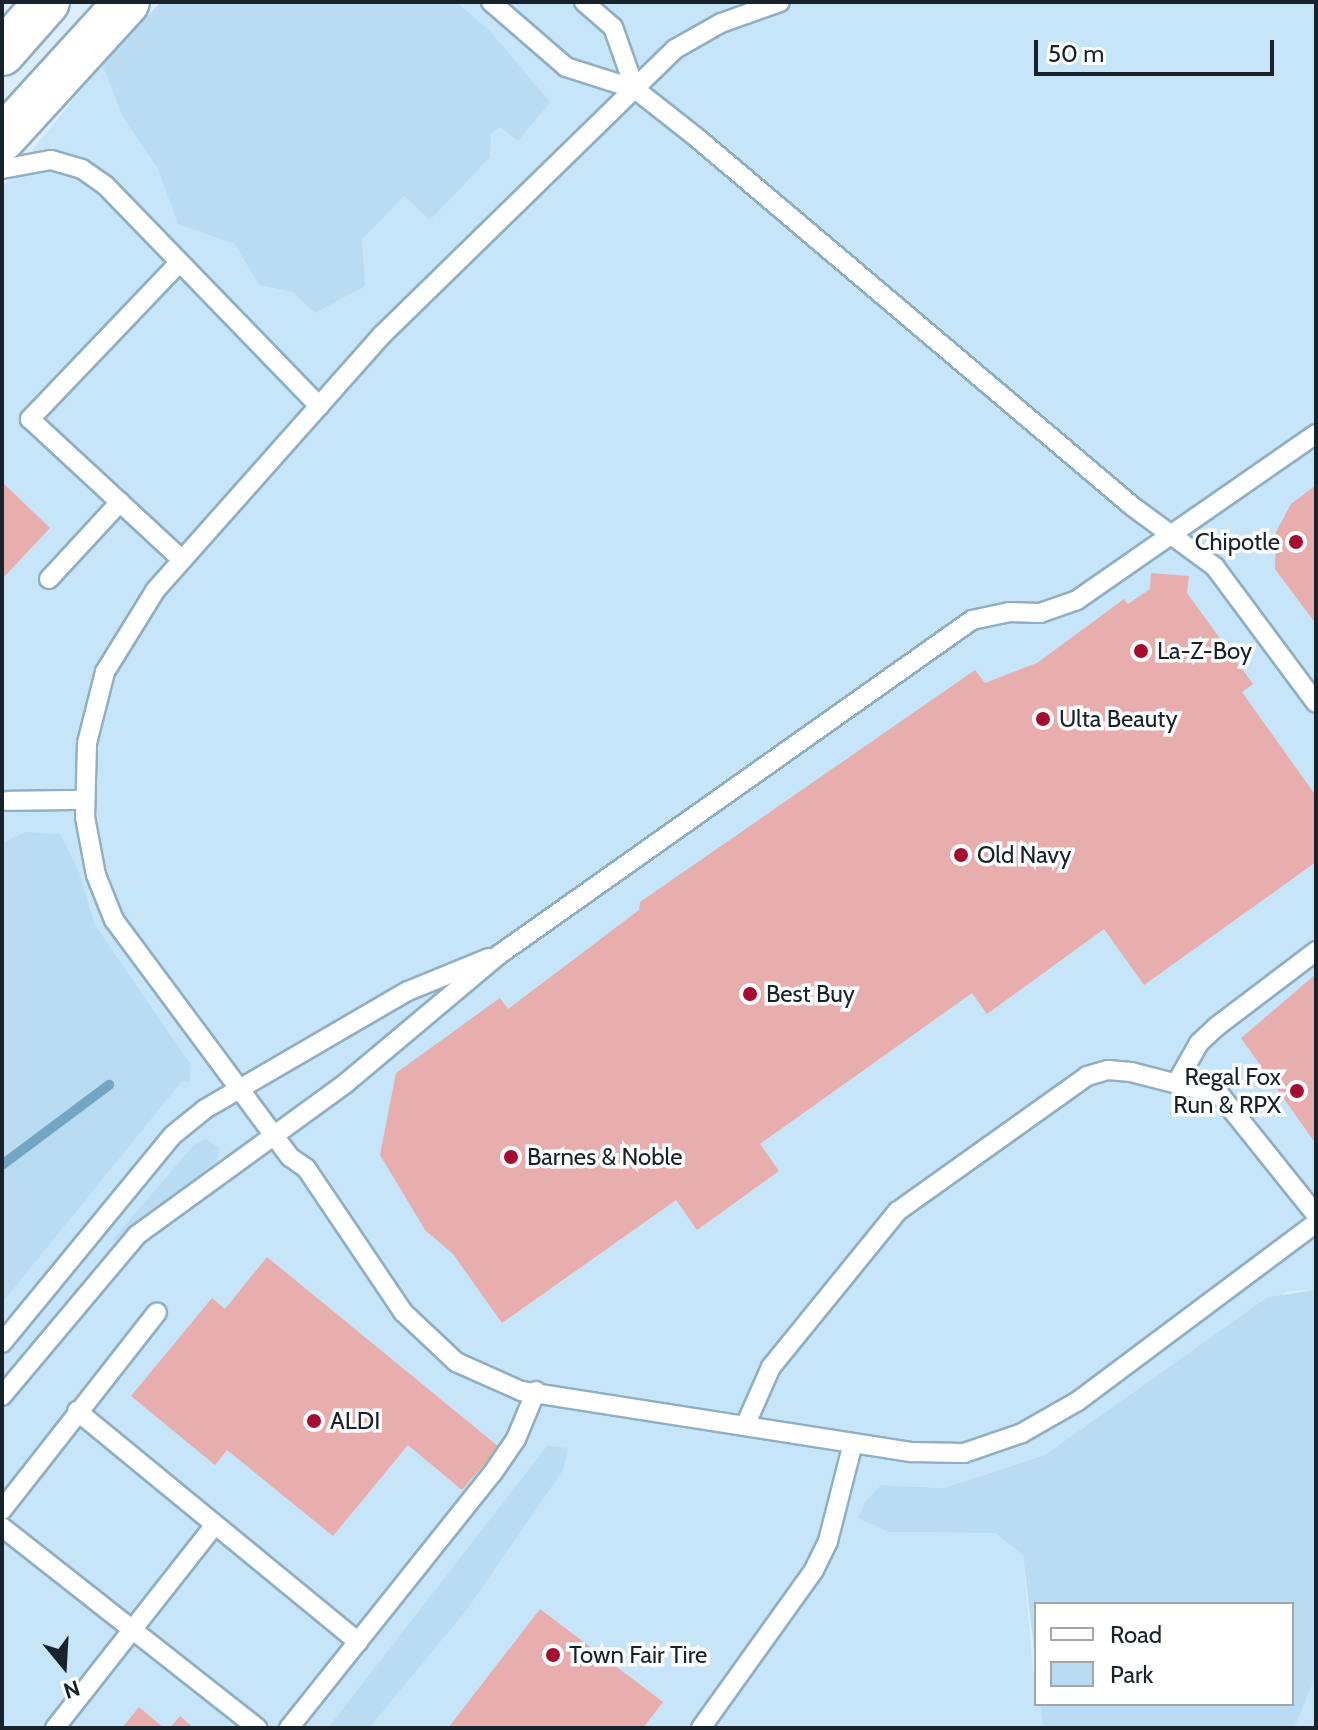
<!DOCTYPE html>
<html>
<head>
<meta charset="utf-8">
<style>
  body { margin:0 }
  #map { position:relative; width:1318px; height:1730px; overflow:hidden; background:#dbeefa; font-family:Cabin,sans-serif }
  div>[style] { position:absolute }
  .built>* { inset:0; background:#c7e5f9 }
  .green>* { inset:0; background:#b9dcf2 }
  .stream>* { height:10px; margin:-5px; padding:0 5px; transform-origin:5px; border-radius:5px; background:#74a6c4 }
  .building>* { inset:0; background:#e8adad }
  .roads { filter:drop-shadow(2px 0 #91afc2) drop-shadow(-2px 0 #91afc2) drop-shadow(0 2px #91afc2) drop-shadow(0 -2px #91afc2) }
  .service>* { height:18px; margin:-9px; padding:0 9px; transform-origin:9px; border-radius:9px; background:#fff }
  .secondary>* { height:44px; margin:-22px; padding:0 22px; transform-origin:22px; border-radius:22px; background:#fff }
  .dots>* { width:22px; height:22px; translate:-50% -50%; box-sizing:border-box; border:4px solid #fff; border-radius:50% }
  span { translate:-50% -50%; white-space:nowrap; text-align:center; line-height:1.15; -webkit-text-stroke:7px #fff; paint-order:stroke }
  .poi-label { font-size:24px; color:#17222a }
  .right { translate:-100% -50%; text-align:right }
  .left { translate:0 -50%; text-align:left }
  .frame { position:absolute; inset:0; border:4px solid #17222a; pointer-events:none }
  .legend { position:absolute; left:1034px; top:1602px; width:260px; height:104px; box-sizing:border-box; background:#fff; border:2px solid #a2a7aa; margin:0; padding:10px 14px; list-style:none; font-size:24px; color:#17222a }
  .legend li { display:flex; align-items:center; gap:16px; height:40px }
  .legend b { width:40px; border:2px solid #a2a7aa }
  .north { position:absolute; left:24px; top:1626px; width:80px; height:80px; -webkit-text-stroke:6px #fff; paint-order:stroke; rotate:162deg; font-size:22px; font-weight:700; line-height:32px; text-align:center; color:#17222a }
  .north::after { content:''; display:block; margin:auto; width:28px; height:36px; background:#17222a; clip-path:polygon(50% 0,100% 100%,50% 72%,0 100%) }
  .scale { position:absolute; left:1034px; top:40px; width:240px; height:36px; box-sizing:border-box; border:4px solid #17222a; border-top:0; padding-left:10px; font-size:24px; line-height:28px; white-space:nowrap; color:#17222a; -webkit-text-stroke:6px #fff; paint-order:stroke }
</style>
</head>
<body>
<div id="map">
  <div class="built">
    <i style="clip-path:polygon(161px 2px,1316px 2px,1316px 1290px,1287px 1291px,1045px 1455px,944px 1488px,881px 1485px,889px 1532px,995px 1533px,1023px 1555px,1036px 1704px,1040px 1704px,1043px 1728px,2px 1728px,2px 188px,102px 64px)"></i>
    <i style="clip-path:polygon(1314px 1675px,1316px 1728px,1294px 1728px)"></i>
  </div>
  <div class="green">
    <i style="clip-path:polygon(161px 2px,456px 2px,489px 30px,550px 102px,518px 141px,500px 127px,491px 133px,490px 157px,430px 220px,404px 196px,362px 239px,365px 286px,315px 313px,293px 292px,259px 285px,235px 244px,178px 224px,158px 169px,123px 117px,102px 64px)"></i>
    <i style="clip-path:polygon(25px 832px,60px 834px,78px 869px,95px 925px,191px 1065px,189px 1082px,182px 1081px,2px 1303px,2px 843px)"></i>
    <i style="clip-path:polygon(206px 1139px,220px 1149px,216px 1161px,117px 1241px,113px 1239px,194px 1145px)"></i>
    <i style="clip-path:polygon(1316px 1290px,1316px 1675px,1294px 1728px,1043px 1728px,1040px 1704px,1292px 1704px,1292px 1604px,1036px 1604px,1036px 1666px,1023px 1555px,995px 1533px,889px 1532px,858px 1518px,866px 1501px,881px 1485px,944px 1488px,1045px 1455px,1268px 1297px)"></i>
    <i style="clip-path:polygon(547px 1446px,568px 1448px,563px 1470px,468px 1608px,369px 1728px,328px 1728px)"></i>
  </div>
  <div class="stream">
    <i style="left:2px;top:1165px;width:134px;rotate:-36.8deg"></i>
  </div>
  <div class="building">
    <i style="clip-path:polygon(2px 482px,50px 528px,2px 579px)"></i>
    <i style="clip-path:polygon(1316px 485px,1316px 624px,1275px 569px,1276px 532px,1291px 504px)"></i>
    <i style="clip-path:polygon(1151px 573px,1189px 576px,1187px 593px,1253px 684px,1242px 692px,1316px 796px,1316px 862px,1144px 985px,1104px 929px,987px 1014px,972px 993px,760px 1144px,779px 1171px,697px 1230px,676px 1200px,502px 1323px,453px 1254px,425px 1230px,380px 1155px,396px 1073px,500px 998px,508px 1009px,639px 910px,640px 902px,975px 670px,985px 683px,1037px 663px,1124px 599px,1128px 604px,1150px 589px)"></i>
    <i style="clip-path:polygon(1316px 974px,1316px 1144px,1241px 1038px)"></i>
    <i style="clip-path:polygon(267px 1257px,499px 1447px,462px 1490px,408px 1445px,333px 1536px,227px 1450px,215px 1465px,131px 1396px,212px 1298px,225px 1309px)"></i>
    <i style="clip-path:polygon(540px 1609px,663px 1702px,643px 1728px,448px 1728px)"></i>
    <i style="clip-path:polygon(139px 1707px,164px 1728px,122px 1728px)"></i>
    <i style="clip-path:polygon(180px 1716px,194px 1728px,170px 1728px)"></i>
  </div>
  <div class="roads">
    <div class="service">
      <i style="left:491px;top:2px;width:99px;rotate:40.9deg"></i>
      <i style="left:566px;top:67px;width:72px;rotate:17.7deg"></i>
      <i style="left:635px;top:89px;width:78px;rotate:38.2deg"></i>
      <i style="left:696px;top:137px;width:571px;rotate:40.24deg"></i>
      <i style="left:1132px;top:506px;width:103px;rotate:36.3deg"></i>
      <i style="left:1215px;top:567px;width:169px;rotate:53.4deg"></i>
      <i style="left:584px;top:2px;width:38px;rotate:41deg"></i>
      <i style="left:613px;top:27px;width:66px;rotate:70.5deg"></i>
      <i style="left:780px;top:2px;width:63px;rotate:160.4deg"></i>
      <i style="left:721px;top:23px;width:53px;rotate:150.5deg"></i>
      <i style="left:675px;top:49px;width:409px;rotate:135.7deg"></i>
      <i style="left:382px;top:335px;width:342px;rotate:131.6deg"></i>
      <i style="left:155px;top:591px;width:95px;rotate:121.7deg"></i>
      <i style="left:105px;top:672px;width:73px;rotate:104.2deg"></i>
      <i style="left:87px;top:743px;width:74px;rotate:91.5deg"></i>
      <i style="left:85px;top:817px;width:59px;rotate:79.3deg"></i>
      <i style="left:96px;top:875px;width:48px;rotate:68.2deg"></i>
      <i style="left:114px;top:920px;width:295px;rotate:53.4deg"></i>
      <i style="left:290px;top:1157px;width:19px;rotate:35deg"></i>
      <i style="left:306px;top:1168px;width:174px;rotate:56deg"></i>
      <i style="left:403px;top:1312px;width:73px;rotate:43.3deg"></i>
      <i style="left:456px;top:1362px;width:71px;rotate:24deg"></i>
      <i style="left:521px;top:1391px;width:396px;rotate:8.9deg"></i>
      <i style="left:912px;top:1452px;width:52px;rotate:1.1deg"></i>
      <i style="left:964px;top:1453px;width:61px;rotate:-19deg"></i>
      <i style="left:1022px;top:1433px;width:64px;rotate:-29.7deg"></i>
      <i style="left:1078px;top:1401px;width:297px;rotate:-36.8deg"></i>
      <i style="left:2px;top:169px;width:50px;rotate:-10.4deg"></i>
      <i style="left:51px;top:160px;width:32px;rotate:16deg"></i>
      <i style="left:82px;top:169px;width:28px;rotate:35deg"></i>
      <i style="left:105px;top:185px;width:308px;rotate:45.9deg"></i>
      <i style="left:179px;top:263px;width:216px;rotate:133.7deg"></i>
      <i style="left:30px;top:419px;width:207px;rotate:42.8deg"></i>
      <i style="left:49px;top:579px;width:105px;rotate:-47.3deg"></i>
      <i style="left:7px;top:801px;width:75px;rotate:-0.8deg"></i>
      <i style="left:1177px;top:1082px;width:45px;rotate:-60.6deg"></i>
      <i style="left:1199px;top:1043px;width:23px;rotate:-43deg"></i>
      <i style="left:1216px;top:1027px;width:126px;rotate:-37.2deg"></i>
      <i style="left:2px;top:1343px;width:269px;rotate:-50.6deg"></i>
      <i style="left:173px;top:1135px;width:41px;rotate:-39.1deg"></i>
      <i style="left:205px;top:1109px;width:235px;rotate:-30.2deg"></i>
      <i style="left:408px;top:991px;width:87px;rotate:-22.2deg"></i>
      <i style="left:2px;top:1396px;width:210px;rotate:-50deg"></i>
      <i style="left:137px;top:1235px;width:258px;rotate:-36deg"></i>
      <i style="left:346px;top:1083px;width:201px;rotate:-40deg"></i>
      <i style="left:500px;top:954px;width:578px;rotate:-35.28deg"></i>
      <i style="left:972px;top:620px;width:38px;rotate:-12deg"></i>
      <i style="left:1009px;top:612px;width:31px;rotate:2deg"></i>
      <i style="left:1040px;top:613px;width:39px;rotate:-19deg"></i>
      <i style="left:1077px;top:600px;width:291px;rotate:-34.8deg"></i>
      <i style="left:77px;top:1411px;width:364px;rotate:39.4deg"></i>
      <i style="left:745px;top:1426px;width:64px;rotate:-66.2deg"></i>
      <i style="left:771px;top:1367px;width:201px;rotate:-50.9deg"></i>
      <i style="left:898px;top:1211px;width:232px;rotate:-35.5deg"></i>
      <i style="left:1087px;top:1076px;width:22px;rotate:-16deg"></i>
      <i style="left:1108px;top:1070px;width:23px;rotate:5deg"></i>
      <i style="left:1131px;top:1072px;width:92px;rotate:14.5deg"></i>
      <i style="left:1220px;top:1095px;width:154px;rotate:51.3deg"></i>
      <i style="left:2px;top:1510px;width:251px;rotate:-51.9deg"></i>
      <i style="left:2px;top:1527px;width:325px;rotate:38.2deg"></i>
      <i style="left:55px;top:1728px;width:258px;rotate:-51.8deg"></i>
      <i style="left:289px;top:1728px;width:325px;rotate:-51.4deg"></i>
      <i style="left:492px;top:1474px;width:42px;rotate:-55.6deg"></i>
      <i style="left:516px;top:1439px;width:52px;rotate:-67.4deg"></i>
      <i style="left:701px;top:1728px;width:194px;rotate:-54.4deg"></i>
      <i style="left:814px;top:1570px;width:32px;rotate:-64deg"></i>
      <i style="left:828px;top:1541px;width:101px;rotate:-75.7deg"></i>
    </div>
    <div class="secondary">
      <i style="left:2px;top:53px;width:68px;rotate:-48.6deg"></i>
      <i style="left:2px;top:139px;width:185px;rotate:-47.6deg"></i>
    </div>
  </div>
  <div class="dots">
    <i style="left:1296px;top:542px;background:#a60b30"></i>
    <i style="left:1141px;top:651px;background:#a60b30"></i>
    <i style="left:1043px;top:719px;background:#a60b30"></i>
    <i style="left:961px;top:855px;background:#a60b30"></i>
    <i style="left:750px;top:994px;background:#a60b30"></i>
    <i style="left:1297px;top:1091px;background:#a60b30"></i>
    <i style="left:511px;top:1157px;background:#a60b30"></i>
    <i style="left:314px;top:1421px;background:#a60b30"></i>
    <i style="left:553px;top:1655px;background:#a60b30"></i>
  </div>
  <div class="poi-label">
    <span class="right" style="left:1280px;top:542px">Chipotle</span>
    <span class="left" style="left:1157px;top:651px">La-Z-Boy</span>
    <span class="left" style="left:1059px;top:719px">Ulta Beauty</span>
    <span class="left" style="left:977px;top:855px">Old Navy</span>
    <span class="left" style="left:766px;top:994px">Best Buy</span>
    <span class="right" style="left:1281px;top:1091px">Regal Fox<br>Run &amp; RPX</span>
    <span class="left" style="left:527px;top:1157px">Barnes &amp; Noble</span>
    <span class="left" style="left:330px;top:1421px">ALDI</span>
    <span class="left" style="left:569px;top:1655px">Town Fair Tire</span>
  </div>
  <div class="frame"></div>
  <ul class="legend">
  <li><b style="height:10px;background:#fff"></b>Road</li>
  <li><b style="height:22px;background:#b9dcf2"></b>Park</li>
  </ul>
  <div class="north">N</div>
  <div class="scale">50 m</div>
</div>
</body>
</html>
